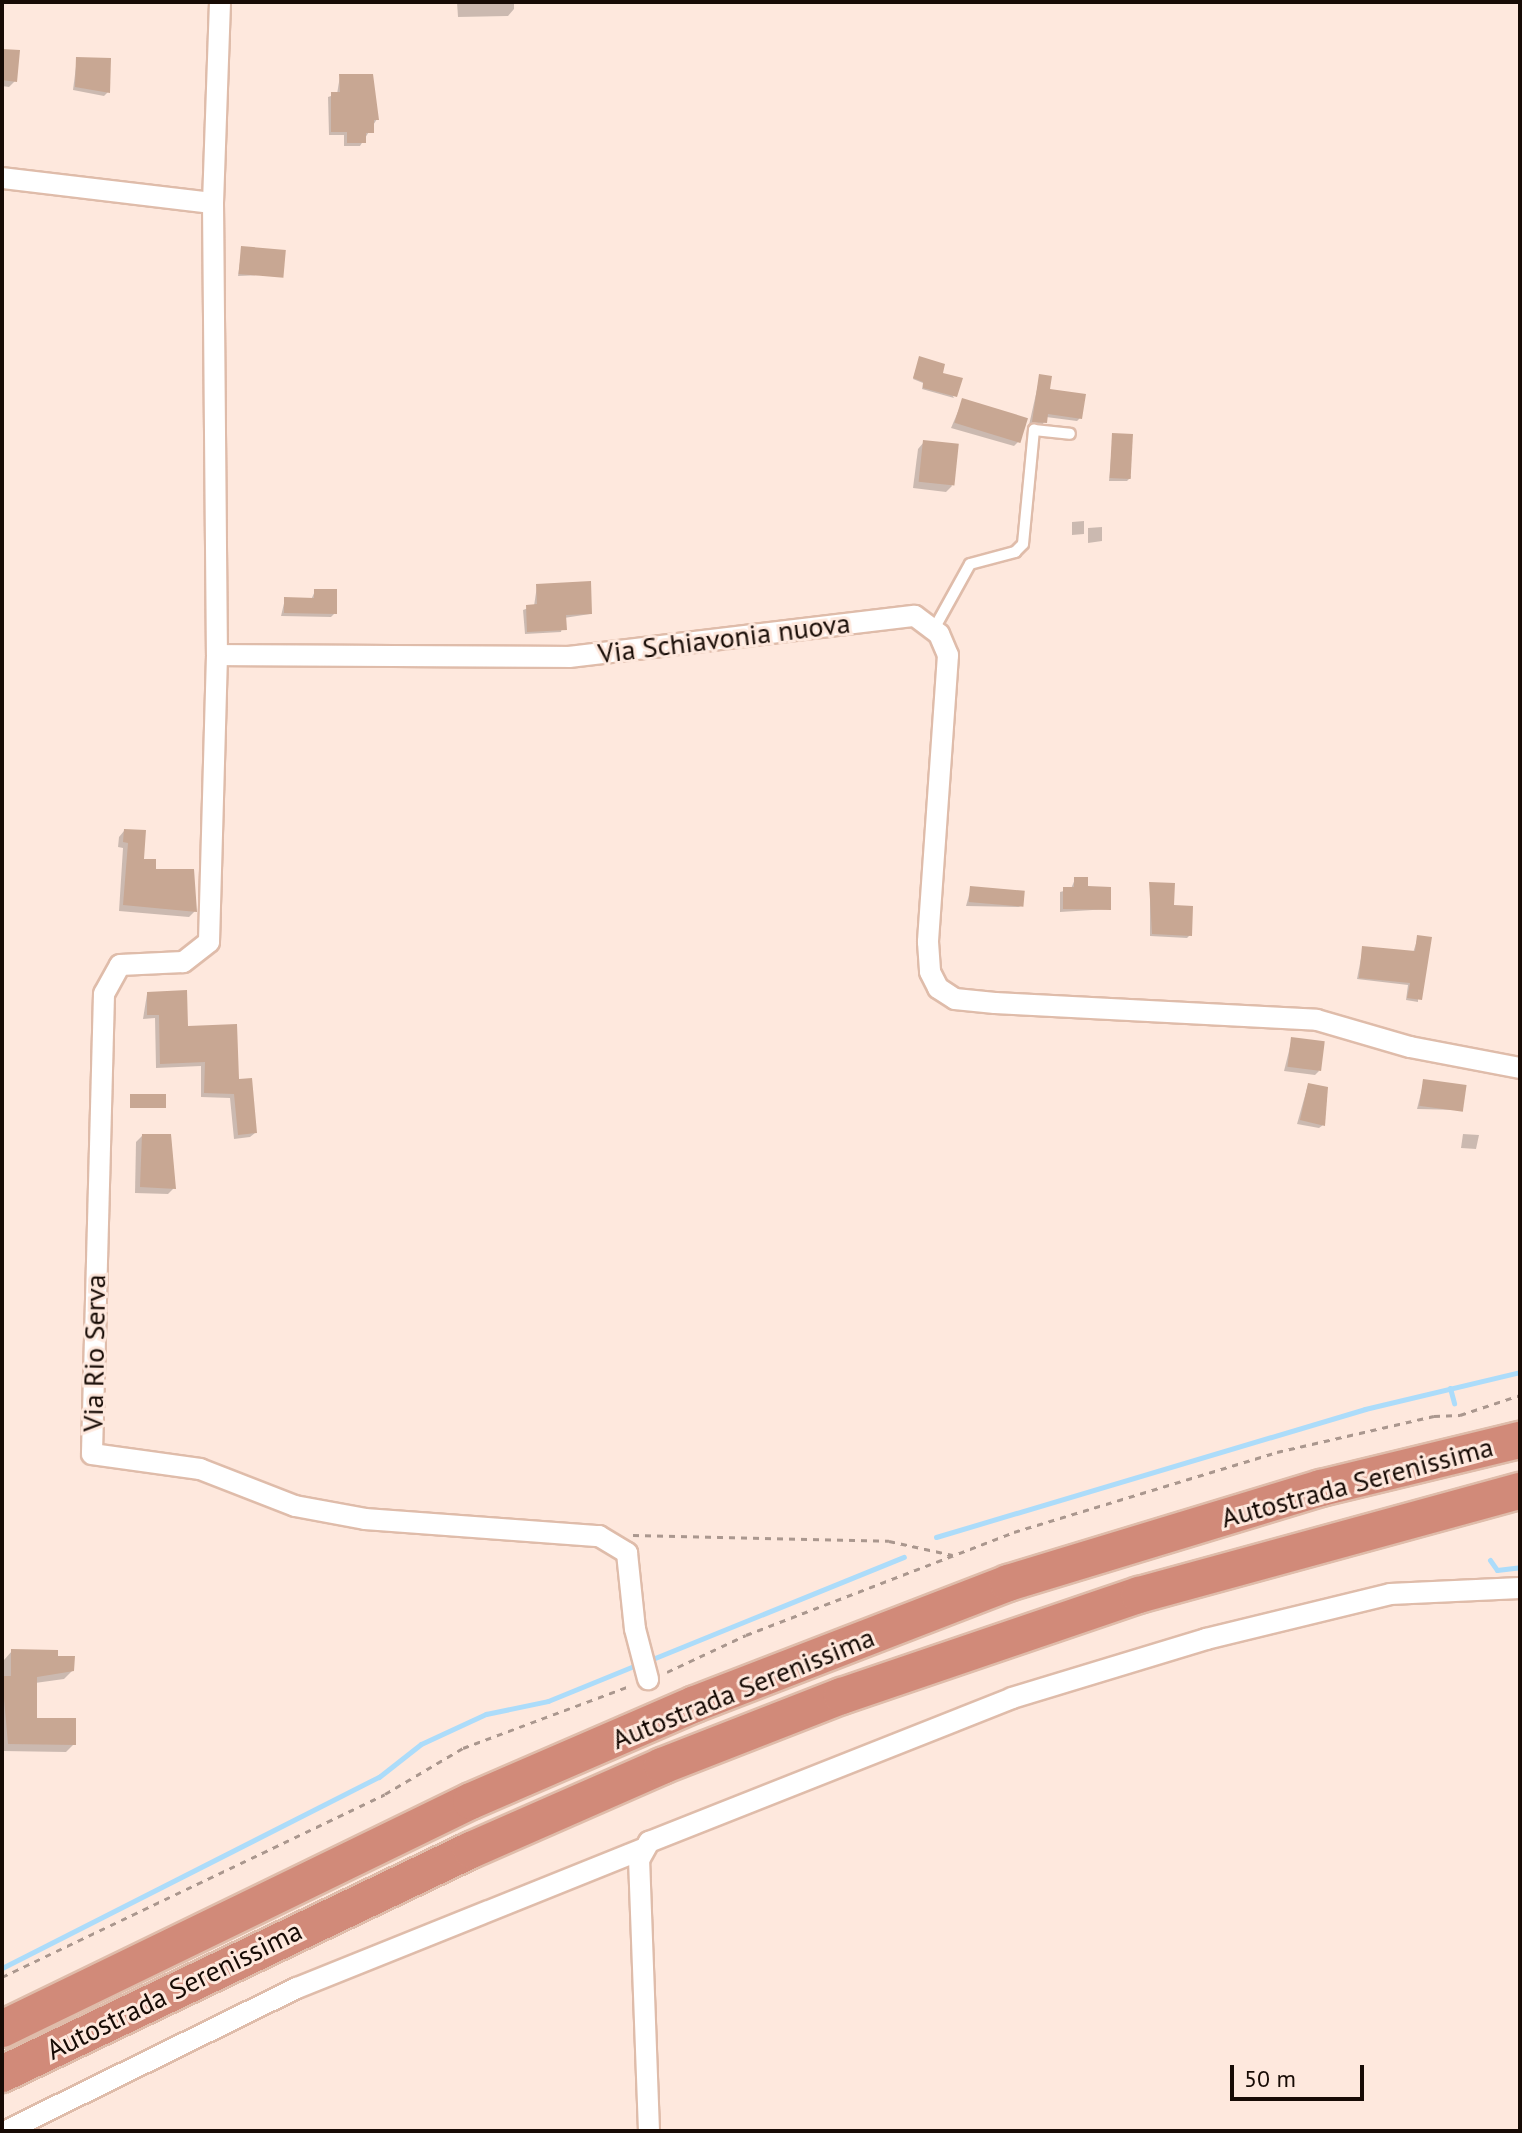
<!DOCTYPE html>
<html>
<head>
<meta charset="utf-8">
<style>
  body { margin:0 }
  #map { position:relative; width:1522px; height:2133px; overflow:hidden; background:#fee8dd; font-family:"PT Sans",sans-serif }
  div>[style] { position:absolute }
  .shadow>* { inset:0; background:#0003 }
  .stream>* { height:5px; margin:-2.5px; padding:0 2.5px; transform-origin:2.5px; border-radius:2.5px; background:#acdcfa }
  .building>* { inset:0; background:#c8a793; transform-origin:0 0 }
  .path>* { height:3px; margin-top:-1.5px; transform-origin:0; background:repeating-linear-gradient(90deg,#aa978e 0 6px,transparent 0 12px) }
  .roads { filter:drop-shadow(2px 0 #dfbcaa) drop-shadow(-2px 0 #dfbcaa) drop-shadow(0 2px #dfbcaa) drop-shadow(0 -2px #dfbcaa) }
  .lane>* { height:10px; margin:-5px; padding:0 5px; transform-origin:5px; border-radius:5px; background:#fff }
  .street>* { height:20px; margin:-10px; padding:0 10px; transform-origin:10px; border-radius:10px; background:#fff }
  .highway>* { height:36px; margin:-18px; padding:0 18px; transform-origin:18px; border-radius:18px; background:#d18a79 }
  span { translate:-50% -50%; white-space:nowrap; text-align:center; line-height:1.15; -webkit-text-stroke:6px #fee8dd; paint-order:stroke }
  .street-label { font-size:28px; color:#170b05 }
  .frame { position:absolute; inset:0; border:4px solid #170b05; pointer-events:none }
  .scale { position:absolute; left:1230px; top:2065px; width:134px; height:36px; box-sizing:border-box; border:4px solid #170b05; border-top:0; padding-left:10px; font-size:24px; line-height:28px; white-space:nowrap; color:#170b05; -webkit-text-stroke:6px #fee8dd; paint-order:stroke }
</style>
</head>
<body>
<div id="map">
  <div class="shadow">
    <i style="clip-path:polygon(457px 2px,514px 2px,514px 9px,508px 16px,458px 17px)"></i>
    <i style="clip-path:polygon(2px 51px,15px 81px,9px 87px,2px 86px)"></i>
    <i style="clip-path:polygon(77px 59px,108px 92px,104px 96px,73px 90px)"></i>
    <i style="clip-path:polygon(340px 76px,377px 119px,360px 146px,344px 146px,344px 135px,329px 135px,328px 97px,337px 94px)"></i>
    <i style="clip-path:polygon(242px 248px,283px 274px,238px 276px)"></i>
    <i style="clip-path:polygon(919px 360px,941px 374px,954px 398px,922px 389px,923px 383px,913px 379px)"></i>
    <i style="clip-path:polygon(1040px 376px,1048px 391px,1080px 418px,1077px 421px,1046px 417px,1042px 426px,1029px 425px)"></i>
    <i style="clip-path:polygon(963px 400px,1019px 441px,1014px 446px,951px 428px)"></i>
    <i style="clip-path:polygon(1113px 435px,1131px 477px,1127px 481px,1109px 481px)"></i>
    <i style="clip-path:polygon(924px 442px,952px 486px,946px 492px,913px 488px,918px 449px)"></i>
    <i style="clip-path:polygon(1084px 521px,1084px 534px,1072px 535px,1072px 522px)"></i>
    <i style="clip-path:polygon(1102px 527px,1102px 541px,1088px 543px,1088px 528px)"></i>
    <i style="clip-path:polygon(537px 586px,590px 614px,564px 618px,561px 632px,525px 634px,523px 610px,534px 606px)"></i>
    <i style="clip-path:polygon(315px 591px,335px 613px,331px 617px,281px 616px,285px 599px,311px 600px)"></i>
    <i style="clip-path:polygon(124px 831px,142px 861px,195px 911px,189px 917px,119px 911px,123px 848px,118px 847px,119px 837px)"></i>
    <i style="clip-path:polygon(1075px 879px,1086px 888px,1109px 909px,1060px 912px,1060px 892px,1071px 889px)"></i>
    <i style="clip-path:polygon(1150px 884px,1172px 907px,1190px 935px,1187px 938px,1150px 936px)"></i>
    <i style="clip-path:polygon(971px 888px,1021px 907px,966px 906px)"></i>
    <i style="clip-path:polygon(1418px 937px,1418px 1002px,1406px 1000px,1408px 985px,1357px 979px,1363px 948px,1413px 953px)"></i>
    <i style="clip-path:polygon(147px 994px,237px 1081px,255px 1133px,250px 1137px,234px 1139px,230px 1098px,201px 1097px,201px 1066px,156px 1068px,155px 1018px,143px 1019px)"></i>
    <i style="clip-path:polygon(1292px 1039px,1319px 1071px,1315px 1075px,1284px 1071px)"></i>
    <i style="clip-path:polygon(1424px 1081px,1461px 1110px,1417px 1109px)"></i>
    <i style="clip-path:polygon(1308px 1085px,1323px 1125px,1319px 1128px,1297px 1124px)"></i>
    <i style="clip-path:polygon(1463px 1134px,1479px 1135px,1476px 1149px,1461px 1148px)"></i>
    <i style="clip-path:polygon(142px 1136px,174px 1188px,168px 1194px,135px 1193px,136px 1142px)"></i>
    <i style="clip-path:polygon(12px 1651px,56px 1658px,72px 1671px,64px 1679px,35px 1683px,35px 1720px,74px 1744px,66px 1752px,2px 1751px,4px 1660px)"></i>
  </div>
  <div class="stream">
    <i style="left:1450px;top:1388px;width:16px;rotate:75deg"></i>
    <i style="left:936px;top:1537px;width:448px;rotate:-16.6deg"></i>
    <i style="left:1365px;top:1409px;width:159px;rotate:-13.4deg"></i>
    <i style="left:1490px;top:1560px;width:12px;rotate:55deg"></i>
    <i style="left:1497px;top:1570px;width:23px;rotate:-7deg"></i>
    <i style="left:650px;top:1660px;width:274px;rotate:-22.1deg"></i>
    <i style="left:2px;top:1968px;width:423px;rotate:-26.9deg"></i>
    <i style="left:379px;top:1777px;width:53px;rotate:-38.2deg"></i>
    <i style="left:421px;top:1744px;width:72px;rotate:-24.8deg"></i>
    <i style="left:486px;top:1714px;width:63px;rotate:-11.8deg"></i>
    <i style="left:548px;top:1701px;width:100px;rotate:-22.2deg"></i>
  </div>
  <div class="building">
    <i style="clip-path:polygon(2px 49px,20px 50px,17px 82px,2px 80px)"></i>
    <i style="clip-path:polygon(76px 57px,111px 58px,110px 93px,75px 87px)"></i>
    <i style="clip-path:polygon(339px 74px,373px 74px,379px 120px,374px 120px,374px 133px,366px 133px,366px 143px,347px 143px,347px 132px,331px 132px,331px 92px,340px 92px)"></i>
    <i style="left:241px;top:246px;width:45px;height:28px;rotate:5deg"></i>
    <i style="clip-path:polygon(919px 356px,945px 364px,943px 373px,963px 378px,957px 397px,923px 388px,923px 382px,913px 378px)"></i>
    <i style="clip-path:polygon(1039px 374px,1052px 376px,1050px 389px,1086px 394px,1082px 419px,1048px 414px,1047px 423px,1032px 422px)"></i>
    <i style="left:962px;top:398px;width:69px;height:26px;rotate:17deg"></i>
    <i style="left:1112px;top:433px;width:21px;height:45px;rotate:3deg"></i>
    <i style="left:923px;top:440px;width:36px;height:42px;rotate:6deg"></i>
    <i style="clip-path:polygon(591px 581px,592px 614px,566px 615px,567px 630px,527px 632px,526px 605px,537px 604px,536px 584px)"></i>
    <i style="clip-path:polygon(314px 589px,337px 589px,337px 614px,284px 613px,284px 597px,314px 598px)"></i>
    <i style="clip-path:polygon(124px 829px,146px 830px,144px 859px,156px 859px,156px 869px,194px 869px,197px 912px,123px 905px,128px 843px,123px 842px)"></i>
    <i style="clip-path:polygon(1074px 877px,1088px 877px,1088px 886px,1111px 887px,1111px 910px,1063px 909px,1063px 887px,1074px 887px)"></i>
    <i style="clip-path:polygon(1149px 882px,1175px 883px,1174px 905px,1193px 906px,1192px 936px,1152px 934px)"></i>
    <i style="left:970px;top:886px;width:55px;height:16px;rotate:5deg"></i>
    <i style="clip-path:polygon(1417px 935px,1432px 937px,1422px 1000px,1407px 998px,1410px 983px,1359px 978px,1362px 946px,1415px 951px)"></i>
    <i style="clip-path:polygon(187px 990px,188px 1026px,237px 1024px,239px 1079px,252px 1078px,257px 1133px,238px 1135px,234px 1094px,204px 1093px,205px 1062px,160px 1064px,159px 1015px,147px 1015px,147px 992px)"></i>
    <i style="left:1291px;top:1037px;width:34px;height:30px;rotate:7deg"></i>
    <i style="left:1423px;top:1079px;width:44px;height:27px;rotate:8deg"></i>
    <i style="clip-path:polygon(1308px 1083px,1328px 1087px,1325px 1126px,1300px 1120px)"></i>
    <i style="left:166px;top:1094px;width:14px;height:36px;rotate:90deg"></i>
    <i style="clip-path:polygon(142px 1134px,171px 1134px,176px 1189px,140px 1187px)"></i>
    <i style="clip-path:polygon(11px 1649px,58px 1650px,58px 1656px,75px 1656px,74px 1671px,37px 1677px,37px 1718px,76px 1718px,76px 1745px,8px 1744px,2px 1676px,11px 1676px)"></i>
  </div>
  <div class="path">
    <i style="left:633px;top:1535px;width:256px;rotate:1.3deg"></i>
    <i style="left:889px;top:1541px;width:65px;rotate:12.5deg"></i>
    <i style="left:667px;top:1672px;width:87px;rotate:-25.1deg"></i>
    <i style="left:746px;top:1635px;width:287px;rotate:-21deg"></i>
    <i style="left:1014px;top:1532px;width:275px;rotate:-16.9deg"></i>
    <i style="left:1277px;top:1452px;width:161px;rotate:-12.9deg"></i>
    <i style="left:1434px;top:1416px;width:26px;rotate:-2deg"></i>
    <i style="left:1460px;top:1415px;width:63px;rotate:-18.4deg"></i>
    <i style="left:2px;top:1977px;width:424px;rotate:-25.5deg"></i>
    <i style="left:385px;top:1794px;width:91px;rotate:-30.5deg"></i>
    <i style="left:463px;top:1748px;width:178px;rotate:-20.4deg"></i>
  </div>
  <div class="roads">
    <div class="lane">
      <i style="left:934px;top:629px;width:74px;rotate:-61deg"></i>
      <i style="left:970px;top:564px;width:47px;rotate:-14.9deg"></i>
      <i style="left:1015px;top:552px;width:11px;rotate:-45deg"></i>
      <i style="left:1023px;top:544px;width:115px;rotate:-84.5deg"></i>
      <i style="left:1034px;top:430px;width:36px;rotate:6deg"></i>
    </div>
    <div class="street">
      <i style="left:2px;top:178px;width:212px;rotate:6.8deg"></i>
      <i style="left:213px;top:203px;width:452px;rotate:89.5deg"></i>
      <i style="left:217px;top:655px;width:352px;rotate:0.3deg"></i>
      <i style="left:569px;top:657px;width:348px;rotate:-6.8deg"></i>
      <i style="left:915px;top:616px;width:30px;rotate:37deg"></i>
      <i style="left:939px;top:634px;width:23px;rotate:67deg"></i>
      <i style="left:948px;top:655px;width:288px;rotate:94deg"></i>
      <i style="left:928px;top:942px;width:30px;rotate:86deg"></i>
      <i style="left:930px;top:972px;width:18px;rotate:63deg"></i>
      <i style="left:938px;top:988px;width:20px;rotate:33deg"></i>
      <i style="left:955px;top:999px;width:40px;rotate:5.7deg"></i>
      <i style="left:995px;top:1003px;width:322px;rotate:3deg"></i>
      <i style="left:1317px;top:1020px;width:97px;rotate:16.2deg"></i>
      <i style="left:1410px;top:1047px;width:112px;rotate:10.8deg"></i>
      <i style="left:213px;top:203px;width:201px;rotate:-88deg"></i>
      <i style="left:217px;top:655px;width:287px;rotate:91.6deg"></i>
      <i style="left:209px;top:942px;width:33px;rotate:142deg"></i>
      <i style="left:183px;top:962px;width:63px;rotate:177.3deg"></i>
      <i style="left:120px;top:965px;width:33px;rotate:119deg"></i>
      <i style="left:104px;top:994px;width:460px;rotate:91.5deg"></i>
      <i style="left:92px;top:1454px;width:109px;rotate:7.9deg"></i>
      <i style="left:200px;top:1469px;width:102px;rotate:21.3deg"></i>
      <i style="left:295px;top:1506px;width:71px;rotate:10.5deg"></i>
      <i style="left:365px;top:1519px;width:235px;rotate:4.2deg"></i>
      <i style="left:599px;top:1536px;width:33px;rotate:31deg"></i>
      <i style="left:627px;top:1553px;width:76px;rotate:84deg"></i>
      <i style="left:635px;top:1629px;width:52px;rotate:75.4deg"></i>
      <i style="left:6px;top:2131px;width:324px;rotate:-26.2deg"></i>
      <i style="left:297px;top:1988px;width:372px;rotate:-21.9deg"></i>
      <i style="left:649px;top:2131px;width:271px;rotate:-92.1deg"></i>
      <i style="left:639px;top:1860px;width:21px;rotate:-61deg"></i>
      <i style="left:649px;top:1842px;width:391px;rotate:-21.6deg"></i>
      <i style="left:1012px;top:1698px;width:203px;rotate:-16.9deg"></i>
      <i style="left:1206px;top:1639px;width:189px;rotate:-13.7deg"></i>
      <i style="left:1390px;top:1594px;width:130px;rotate:-2.6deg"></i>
    </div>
    <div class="highway">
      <i style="left:2px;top:2029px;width:521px;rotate:-25.93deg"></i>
      <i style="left:471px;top:1801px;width:244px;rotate:-23.4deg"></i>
      <i style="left:695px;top:1704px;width:336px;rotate:-21.1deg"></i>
      <i style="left:1008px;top:1583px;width:327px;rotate:-16.9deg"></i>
      <i style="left:1321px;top:1488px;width:205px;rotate:-13.6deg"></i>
      <i style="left:2px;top:2074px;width:520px;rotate:-25.53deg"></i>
      <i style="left:471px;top:1850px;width:209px;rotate:-23.7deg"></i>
      <i style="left:662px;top:1766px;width:193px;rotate:-21.3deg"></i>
      <i style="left:842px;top:1696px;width:314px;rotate:-18.8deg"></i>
      <i style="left:1139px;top:1595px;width:395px;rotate:-15.3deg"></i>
    </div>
  </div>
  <div class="street-label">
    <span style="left:724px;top:638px;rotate:-7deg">Via Schiavonia nuova</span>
    <span style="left:94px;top:1353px;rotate:-89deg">Via Rio Serva</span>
    <span style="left:1357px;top:1482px;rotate:-15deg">Autostrada Serenissima</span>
    <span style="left:743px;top:1688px;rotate:-22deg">Autostrada Serenissima</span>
    <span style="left:174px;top:1990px;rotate:-26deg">Autostrada Serenissima</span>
  </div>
  <div class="frame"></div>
  <div class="scale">50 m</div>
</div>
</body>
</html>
